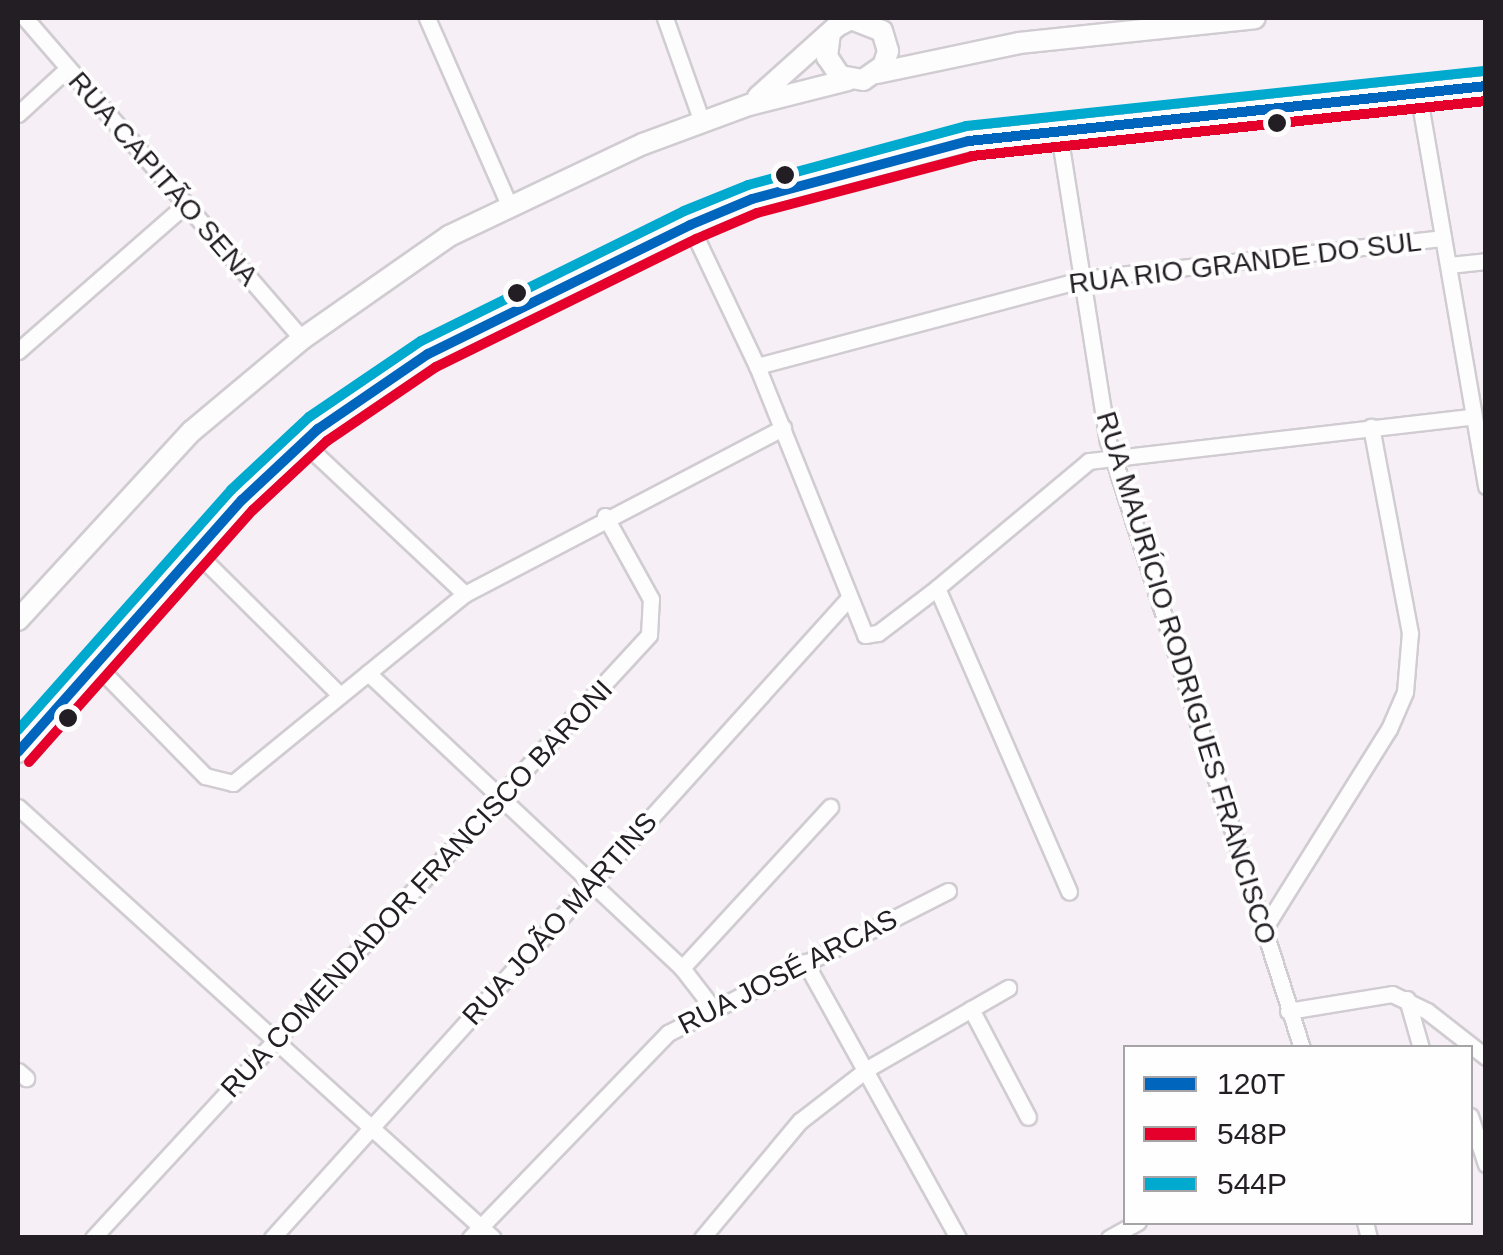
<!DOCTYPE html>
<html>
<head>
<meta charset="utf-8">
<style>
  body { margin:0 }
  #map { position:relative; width:1503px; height:1255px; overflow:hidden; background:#f6f0f6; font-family:Helvetica,sans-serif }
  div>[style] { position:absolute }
  .roads { filter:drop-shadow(2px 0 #d0ccd1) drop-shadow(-2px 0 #d0ccd1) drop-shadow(0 2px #d0ccd1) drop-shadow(0 -2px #d0ccd1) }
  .minor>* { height:15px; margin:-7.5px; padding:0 7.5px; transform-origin:7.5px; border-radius:7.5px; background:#fefdfe }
  .major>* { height:20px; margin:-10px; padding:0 10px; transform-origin:10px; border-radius:10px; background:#fefdfe }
  .bus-1>* { height:10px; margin:-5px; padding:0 5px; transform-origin:5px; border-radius:5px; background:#0065bd }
  .bus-2>* { height:10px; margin:-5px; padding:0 5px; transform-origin:5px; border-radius:5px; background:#e4002b }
  .bus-3>* { height:10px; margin:-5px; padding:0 5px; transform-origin:5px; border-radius:5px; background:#00a9ce }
  .dots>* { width:28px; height:28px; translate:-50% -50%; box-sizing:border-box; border:5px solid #fefefe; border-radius:50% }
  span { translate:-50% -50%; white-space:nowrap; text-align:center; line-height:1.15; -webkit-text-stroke:8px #fefefe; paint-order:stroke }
  .street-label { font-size:28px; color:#221e23 }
  .frame { position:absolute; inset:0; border:20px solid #221e23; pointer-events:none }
  .legend { position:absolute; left:1123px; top:1045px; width:350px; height:180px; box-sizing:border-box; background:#fefefe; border:2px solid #a6a4a6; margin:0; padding:12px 18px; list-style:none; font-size:30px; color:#221e23 }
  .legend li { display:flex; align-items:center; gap:20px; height:50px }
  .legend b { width:50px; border:2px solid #a6a4a6 }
</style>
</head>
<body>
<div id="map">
  <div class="roads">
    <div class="minor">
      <i style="left:25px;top:18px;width:424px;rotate:49.2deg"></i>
      <i style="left:427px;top:18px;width:204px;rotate:66.3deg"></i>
      <i style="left:665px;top:18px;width:110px;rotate:70.4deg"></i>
      <i style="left:1418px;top:92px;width:400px;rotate:80.2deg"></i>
      <i style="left:18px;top:114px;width:68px;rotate:-42.6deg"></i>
      <i style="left:1058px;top:127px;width:318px;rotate:81deg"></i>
      <i style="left:1108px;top:441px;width:637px;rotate:72.28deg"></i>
      <i style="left:690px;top:225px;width:156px;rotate:64.6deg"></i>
      <i style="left:757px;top:366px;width:290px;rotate:68.1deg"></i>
      <i style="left:865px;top:635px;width:13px;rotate:-9deg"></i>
      <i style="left:878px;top:633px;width:74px;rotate:-37.3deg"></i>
      <i style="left:937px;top:588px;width:198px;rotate:-39.9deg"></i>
      <i style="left:1089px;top:461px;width:385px;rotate:-6.6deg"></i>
      <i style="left:1449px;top:265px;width:37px;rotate:-6deg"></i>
      <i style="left:18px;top:351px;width:222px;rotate:-41.2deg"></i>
      <i style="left:757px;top:366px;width:337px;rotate:-14.9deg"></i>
      <i style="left:1083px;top:279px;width:362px;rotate:-6.5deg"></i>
      <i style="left:303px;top:442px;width:222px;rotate:43.2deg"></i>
      <i style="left:197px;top:553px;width:200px;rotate:44.8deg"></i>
      <i style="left:937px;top:588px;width:331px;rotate:66.5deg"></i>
      <i style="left:98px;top:667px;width:153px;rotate:45.5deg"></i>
      <i style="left:205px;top:776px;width:29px;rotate:14deg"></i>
      <i style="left:233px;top:783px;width:299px;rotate:-39.2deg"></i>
      <i style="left:465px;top:594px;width:359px;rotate:-27.6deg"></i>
      <i style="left:368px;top:673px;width:431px;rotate:43.2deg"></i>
      <i style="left:682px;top:968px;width:49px;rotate:52.4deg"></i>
      <i style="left:18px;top:807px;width:641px;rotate:42.22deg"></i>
      <i style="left:1262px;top:932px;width:239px;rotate:-58deg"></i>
      <i style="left:1389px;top:729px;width:40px;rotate:-66.6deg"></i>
      <i style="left:1405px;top:692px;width:59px;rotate:-85.2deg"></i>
      <i style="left:1410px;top:633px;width:210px;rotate:-100.7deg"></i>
      <i style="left:805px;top:962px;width:316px;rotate:61deg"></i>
      <i style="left:682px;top:968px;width:219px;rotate:-47.4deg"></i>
      <i style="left:1407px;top:999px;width:51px;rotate:74.1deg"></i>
      <i style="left:971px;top:1009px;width:122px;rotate:62.2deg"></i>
      <i style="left:1288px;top:1011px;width:105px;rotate:-9.3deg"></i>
      <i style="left:1392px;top:994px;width:39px;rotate:26deg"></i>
      <i style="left:1427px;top:1011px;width:75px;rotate:37.9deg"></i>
      <i style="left:18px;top:1071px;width:11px;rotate:41deg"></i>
      <i style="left:1470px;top:1116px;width:51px;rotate:71.6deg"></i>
      <i style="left:1365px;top:1222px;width:16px;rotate:76deg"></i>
      <i style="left:93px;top:1238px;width:820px;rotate:-47.32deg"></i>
      <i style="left:649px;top:635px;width:36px;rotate:-87deg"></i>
      <i style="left:651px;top:599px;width:95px;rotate:-119deg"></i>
      <i style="left:272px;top:1238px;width:859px;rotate:-47.97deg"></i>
      <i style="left:470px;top:1238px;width:285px;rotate:-46deg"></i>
      <i style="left:668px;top:1033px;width:314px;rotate:-26.9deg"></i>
      <i style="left:702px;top:1238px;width:153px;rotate:-50.1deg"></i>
      <i style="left:800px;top:1121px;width:85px;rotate:-37.8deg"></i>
      <i style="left:867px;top:1069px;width:163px;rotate:-29.9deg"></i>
      <i style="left:1109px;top:1238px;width:33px;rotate:-29deg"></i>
    </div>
    <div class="major">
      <i style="left:877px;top:73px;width:145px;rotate:-11.9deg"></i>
      <i style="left:1019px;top:43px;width:237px;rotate:-6deg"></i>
      <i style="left:758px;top:97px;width:106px;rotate:-41.9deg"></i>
      <i style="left:837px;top:26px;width:16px;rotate:-27deg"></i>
      <i style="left:851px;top:19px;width:33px;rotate:21deg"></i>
      <i style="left:882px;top:31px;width:21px;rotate:73deg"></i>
      <i style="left:888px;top:51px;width:16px;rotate:108deg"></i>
      <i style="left:883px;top:66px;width:24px;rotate:145deg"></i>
      <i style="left:863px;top:80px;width:23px;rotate:-170deg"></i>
      <i style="left:840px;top:76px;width:23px;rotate:-124deg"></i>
      <i style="left:827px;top:57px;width:23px;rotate:-83deg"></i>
      <i style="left:18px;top:620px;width:257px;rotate:-47.4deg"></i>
      <i style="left:192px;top:431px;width:143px;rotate:-39.9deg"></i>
      <i style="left:302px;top:339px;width:179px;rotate:-35deg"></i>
      <i style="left:449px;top:236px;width:215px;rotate:-25.4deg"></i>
      <i style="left:643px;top:144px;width:113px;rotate:-20.2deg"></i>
      <i style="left:749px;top:105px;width:102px;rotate:-14.2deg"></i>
      <i style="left:18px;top:752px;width:337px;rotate:-48.4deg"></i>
      <i style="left:242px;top:500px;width:104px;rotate:-43.1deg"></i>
      <i style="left:318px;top:429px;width:133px;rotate:-34.3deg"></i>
      <i style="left:428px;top:354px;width:292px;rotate:-26.2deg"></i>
      <i style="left:690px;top:225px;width:67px;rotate:-22.8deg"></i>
      <i style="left:752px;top:199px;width:225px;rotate:-15deg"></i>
      <i style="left:969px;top:141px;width:520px;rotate:-6.07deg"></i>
    </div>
  </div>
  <div class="bus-1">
    <i style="left:18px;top:752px;width:337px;rotate:-48.4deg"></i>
    <i style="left:242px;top:500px;width:104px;rotate:-43.1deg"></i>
    <i style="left:318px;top:429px;width:133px;rotate:-34.3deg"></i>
    <i style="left:428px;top:354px;width:292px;rotate:-26.2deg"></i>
    <i style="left:690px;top:225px;width:67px;rotate:-22.8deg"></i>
    <i style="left:752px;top:199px;width:225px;rotate:-15deg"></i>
    <i style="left:969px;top:141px;width:520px;rotate:-6.07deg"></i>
  </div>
  <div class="bus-2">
    <i style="left:29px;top:762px;width:337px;rotate:-48.4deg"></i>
    <i style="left:253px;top:510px;width:101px;rotate:-43deg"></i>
    <i style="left:327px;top:441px;width:132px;rotate:-34.2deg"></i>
    <i style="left:436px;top:367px;width:290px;rotate:-26.2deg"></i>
    <i style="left:696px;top:239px;width:66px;rotate:-23.1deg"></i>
    <i style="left:757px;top:213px;width:222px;rotate:-14.8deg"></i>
    <i style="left:972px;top:156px;width:517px;rotate:-6.11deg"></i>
  </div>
  <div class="bus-3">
    <i style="left:18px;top:730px;width:321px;rotate:-48.4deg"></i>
    <i style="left:231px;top:490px;width:107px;rotate:-43.1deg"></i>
    <i style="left:309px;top:417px;width:135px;rotate:-34.2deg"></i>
    <i style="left:421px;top:341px;width:293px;rotate:-26.3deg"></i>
    <i style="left:684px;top:211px;width:69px;rotate:-22.1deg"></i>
    <i style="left:748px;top:185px;width:226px;rotate:-15.1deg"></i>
    <i style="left:966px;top:126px;width:521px;rotate:-6.06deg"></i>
  </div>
  <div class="dots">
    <i style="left:1277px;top:123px;background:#221e23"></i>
    <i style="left:785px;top:175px;background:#221e23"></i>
    <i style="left:517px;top:293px;background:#221e23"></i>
    <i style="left:68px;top:718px;background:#221e23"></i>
  </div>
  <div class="street-label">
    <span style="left:163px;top:179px;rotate:49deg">RUA CAPITÃO SENA</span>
    <span style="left:1245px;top:263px;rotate:-7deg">RUA RIO GRANDE DO SUL</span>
    <span style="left:1186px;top:678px;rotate:73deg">RUA MAURÍCIO RODRIGUES FRANCISCO</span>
    <span style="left:417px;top:889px;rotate:-47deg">RUA COMENDADOR FRANCISCO BARONI</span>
    <span style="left:560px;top:919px;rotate:-48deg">RUA JOÃO MARTINS</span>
    <span style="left:788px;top:972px;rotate:-27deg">RUA JOSÉ ARCAS</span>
  </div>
  <div class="frame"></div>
  <ul class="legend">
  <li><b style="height:12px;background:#0065bd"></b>120T</li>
  <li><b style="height:12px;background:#e4002b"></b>548P</li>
  <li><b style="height:12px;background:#00a9ce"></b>544P</li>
  </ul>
</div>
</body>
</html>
